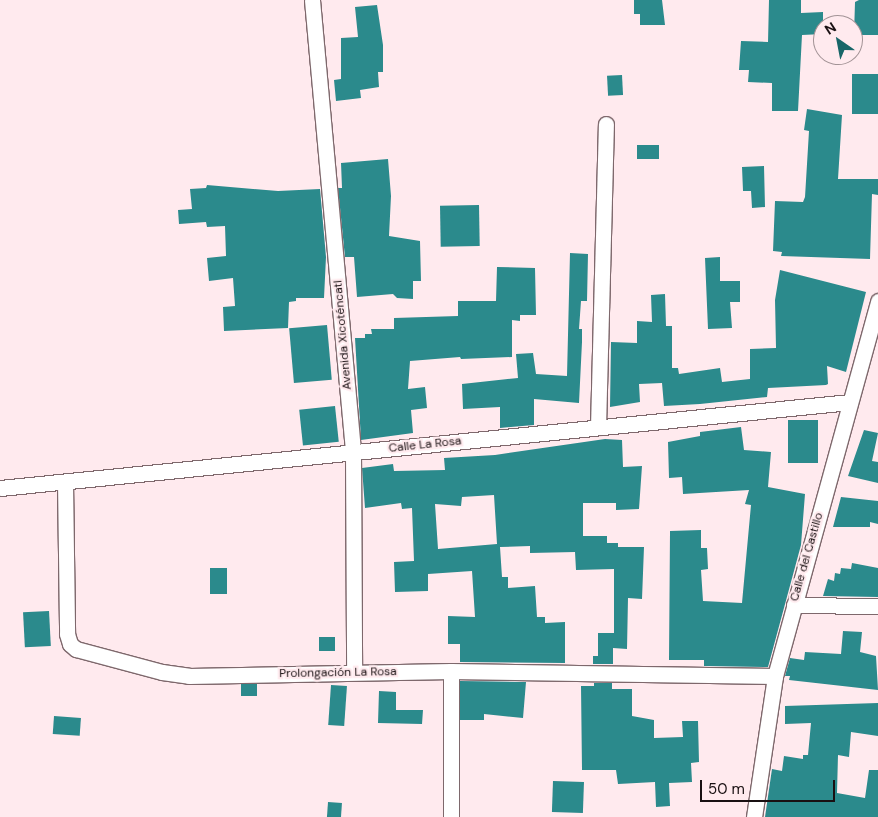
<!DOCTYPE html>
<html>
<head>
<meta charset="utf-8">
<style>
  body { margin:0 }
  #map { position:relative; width:878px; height:817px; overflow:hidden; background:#ffeaee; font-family:"DM Sans",sans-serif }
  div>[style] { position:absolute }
  .building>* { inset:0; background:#2b8a8c; transform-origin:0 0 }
  .roads { filter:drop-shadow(1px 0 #7e686c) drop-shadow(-1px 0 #7e686c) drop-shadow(0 1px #7e686c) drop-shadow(0 -1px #7e686c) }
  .street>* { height:15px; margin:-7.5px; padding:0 7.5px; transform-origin:7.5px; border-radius:7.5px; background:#fff }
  span { translate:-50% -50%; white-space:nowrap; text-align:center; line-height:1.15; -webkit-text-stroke:4.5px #ffeaee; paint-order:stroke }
  .street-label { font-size:12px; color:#191012 }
  .north { position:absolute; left:813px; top:15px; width:50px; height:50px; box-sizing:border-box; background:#ffeaee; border:1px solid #a39396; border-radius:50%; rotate:327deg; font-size:14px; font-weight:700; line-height:20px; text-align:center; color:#191012 }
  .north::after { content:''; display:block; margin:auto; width:18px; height:22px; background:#186668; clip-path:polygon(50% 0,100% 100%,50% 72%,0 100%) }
  .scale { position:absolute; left:700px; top:780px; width:135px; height:22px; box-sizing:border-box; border:2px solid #191012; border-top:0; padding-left:6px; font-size:15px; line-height:18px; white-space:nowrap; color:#191012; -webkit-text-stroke:4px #ffeaee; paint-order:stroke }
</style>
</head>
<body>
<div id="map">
  <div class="building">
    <i style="clip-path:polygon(634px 0,662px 0,665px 25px,640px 25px,640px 14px,634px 14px)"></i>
    <i style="clip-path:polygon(769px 0,801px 0,801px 13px,823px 12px,823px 34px,802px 35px,798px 111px,772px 111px,772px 83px,748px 82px,749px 70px,739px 70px,741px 41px,768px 42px)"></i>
    <i style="clip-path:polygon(859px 0,878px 0,878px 35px,854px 35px,855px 2px)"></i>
    <i style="clip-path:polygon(377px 5px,383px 45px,383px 72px,378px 72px,379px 87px,360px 90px,361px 98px,336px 101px,334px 80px,341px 79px,341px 38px,358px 37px,355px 7px)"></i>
    <i style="left:878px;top:74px;width:40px;height:26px;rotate:90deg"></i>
    <i style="left:622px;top:75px;width:20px;height:15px;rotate:87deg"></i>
    <i style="clip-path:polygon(807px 109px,842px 115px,838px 179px,878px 179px,878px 195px,872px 194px,870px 259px,781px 256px,782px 252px,773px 251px,775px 201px,803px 202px,805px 197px,809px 131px,804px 130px)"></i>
    <i style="left:637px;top:145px;width:22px;height:14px"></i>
    <i style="clip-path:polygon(388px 159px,391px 196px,389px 236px,420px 241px,421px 281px,413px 281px,413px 299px,397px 298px,393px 294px,357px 297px,354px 257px,345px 257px,338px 188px,342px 188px,341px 163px)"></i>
    <i style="clip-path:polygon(764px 166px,765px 207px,752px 208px,751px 191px,743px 191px,742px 167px)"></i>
    <i style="clip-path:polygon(207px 185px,278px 191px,320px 189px,326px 257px,324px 298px,296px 298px,296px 301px,289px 302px,288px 328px,224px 331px,223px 307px,235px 306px,233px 278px,209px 281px,207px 258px,226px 256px,225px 226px,207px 227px,206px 222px,179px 224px,178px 210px,192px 209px,190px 189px,206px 188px)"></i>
    <i style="left:479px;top:205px;width:41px;height:39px;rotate:89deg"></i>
    <i style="clip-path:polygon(570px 253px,588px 254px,587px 301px,581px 301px,579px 329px,582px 329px,582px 342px,579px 403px,534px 399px,534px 425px,500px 428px,500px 407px,463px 409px,462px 384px,518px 378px,516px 354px,533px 353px,536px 374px,567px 376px)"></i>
    <i style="clip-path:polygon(720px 257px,720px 281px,740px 281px,740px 302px,730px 302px,732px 328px,708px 329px,705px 258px)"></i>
    <i style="clip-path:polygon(497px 267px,535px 268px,536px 315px,520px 315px,520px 321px,512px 320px,512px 357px,461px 359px,460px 357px,410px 361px,408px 389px,425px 387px,427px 408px,411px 410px,413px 433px,361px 440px,355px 338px,365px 338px,365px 334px,372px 334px,371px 329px,394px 329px,394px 318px,458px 316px,458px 301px,496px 301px)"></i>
    <i style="clip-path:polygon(780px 270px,866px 292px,846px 372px,827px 366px,828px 384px,826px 385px,768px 388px,767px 397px,700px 404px,664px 406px,662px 383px,639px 384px,640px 402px,610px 407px,611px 342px,637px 343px,637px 321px,652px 322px,651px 295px,665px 294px,666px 326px,672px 326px,672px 368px,678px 368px,679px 374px,720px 368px,722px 382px,750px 379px,750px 349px,776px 348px,775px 300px)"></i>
    <i style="left:327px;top:325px;width:55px;height:38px;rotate:85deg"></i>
    <i style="left:335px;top:406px;width:36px;height:36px;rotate:84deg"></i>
    <i style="left:788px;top:420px;width:30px;height:43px"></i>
    <i style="clip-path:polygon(741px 427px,744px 450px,771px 452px,768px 487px,805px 494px,801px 545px,768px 667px,704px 666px,704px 660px,669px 660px,670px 531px,701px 530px,701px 548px,707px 548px,708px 569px,701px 570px,703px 601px,742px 603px,751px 505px,745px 504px,749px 490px,683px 494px,682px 477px,669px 478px,668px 442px,700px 436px,700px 432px)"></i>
    <i style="clip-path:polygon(864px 430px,878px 433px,872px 461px,878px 462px,878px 483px,848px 476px)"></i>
    <i style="clip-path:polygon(evenodd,605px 439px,622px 440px,623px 467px,642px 466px,639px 509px,616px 510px,616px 503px,583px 503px,583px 536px,607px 536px,607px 543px,618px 543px,618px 547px,644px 547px,642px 599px,628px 598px,627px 649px,613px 648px,613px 664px,593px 664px,593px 656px,598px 656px,598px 633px,614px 633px,614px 569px,576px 570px,575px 552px,530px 553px,530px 546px,500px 547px,502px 577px,508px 577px,508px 588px,535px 586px,537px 617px,545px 617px,545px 623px,565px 622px,565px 663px,460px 662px,460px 644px,448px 644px,448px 616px,475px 617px,472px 571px,428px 574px,428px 591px,395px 592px,394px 562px,414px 561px,412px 508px,402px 509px,401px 503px,365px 508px,362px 468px,393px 464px,394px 471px,445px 470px,444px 458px,495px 455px,605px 439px,494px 495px,497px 544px,438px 549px,435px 504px,461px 506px,462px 497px,494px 495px)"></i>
    <i style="clip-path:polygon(841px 497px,878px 501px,878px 524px,870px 522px,870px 527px,833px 527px)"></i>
    <i style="clip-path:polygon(852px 563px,878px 568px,878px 597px,823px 596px,828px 579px,834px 581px,835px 573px,840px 574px,841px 568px,851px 569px)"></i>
    <i style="left:210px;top:568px;width:17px;height:26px"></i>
    <i style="left:49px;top:611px;width:35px;height:26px;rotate:87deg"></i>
    <i style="clip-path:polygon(843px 631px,862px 632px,860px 652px,876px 656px,878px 690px,789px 680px,790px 676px,785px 676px,790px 658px,804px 660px,805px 652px,841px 654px)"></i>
    <i style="left:319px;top:637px;width:16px;height:14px"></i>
    <i style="clip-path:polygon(460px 681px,526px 682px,523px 718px,484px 714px,484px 720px,460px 720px)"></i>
    <i style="clip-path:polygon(594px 683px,612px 683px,612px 689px,632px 689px,632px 716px,654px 720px,654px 738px,683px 737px,682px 721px,698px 721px,699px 762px,691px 763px,692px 782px,669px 783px,670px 806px,656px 807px,655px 782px,618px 784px,616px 770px,582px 770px,581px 686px,594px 686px)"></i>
    <i style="left:241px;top:684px;width:16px;height:12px"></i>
    <i style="left:331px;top:685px;width:16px;height:40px;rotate:4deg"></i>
    <i style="clip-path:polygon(379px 691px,396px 692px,396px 710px,423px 710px,422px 724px,378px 723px)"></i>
    <i style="clip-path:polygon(878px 703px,878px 736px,851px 732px,849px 757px,838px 755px,837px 793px,865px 798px,869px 770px,878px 770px,878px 817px,765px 817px,772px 769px,782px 771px,784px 756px,803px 759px,803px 755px,808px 755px,811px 723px,785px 724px,785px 706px)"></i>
    <i style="left:54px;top:716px;width:27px;height:18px;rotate:4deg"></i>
    <i style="left:553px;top:781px;width:31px;height:31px;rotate:2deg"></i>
    <i style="left:328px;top:802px;width:14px;height:15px;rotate:4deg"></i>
  </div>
  <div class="roads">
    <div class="street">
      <i style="left:312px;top:0;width:455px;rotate:84.8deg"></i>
      <i style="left:353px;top:453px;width:219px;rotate:89.7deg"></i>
      <i style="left:598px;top:427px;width:303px;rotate:-88.5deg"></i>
      <i style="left:65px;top:482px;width:152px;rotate:89.2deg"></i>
      <i style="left:67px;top:634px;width:10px;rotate:73deg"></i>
      <i style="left:70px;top:644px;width:8px;rotate:40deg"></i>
      <i style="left:76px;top:649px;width:89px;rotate:15deg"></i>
      <i style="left:162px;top:672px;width:27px;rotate:8deg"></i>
      <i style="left:189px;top:676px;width:262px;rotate:-1.1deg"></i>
      <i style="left:451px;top:671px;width:324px;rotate:0.9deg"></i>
      <i style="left:0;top:488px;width:854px;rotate:-5.78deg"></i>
      <i style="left:794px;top:605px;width:84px;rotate:0.7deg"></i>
      <i style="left:451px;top:817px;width:146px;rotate:-90deg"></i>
      <i style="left:754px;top:817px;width:143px;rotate:-81.5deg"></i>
      <i style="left:775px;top:676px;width:389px;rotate:-74.6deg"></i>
    </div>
  </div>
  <div class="street-label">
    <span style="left:343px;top:335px;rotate:-95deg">Avenida Xicoténcatl</span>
    <span style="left:425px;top:445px;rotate:-6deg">Calle La Rosa</span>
    <span style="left:807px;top:557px;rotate:-74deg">Calle del Castillo</span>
    <span style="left:338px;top:673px;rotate:-1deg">Prolongación La Rosa</span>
  </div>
  <div class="north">N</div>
  <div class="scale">50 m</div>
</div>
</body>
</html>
